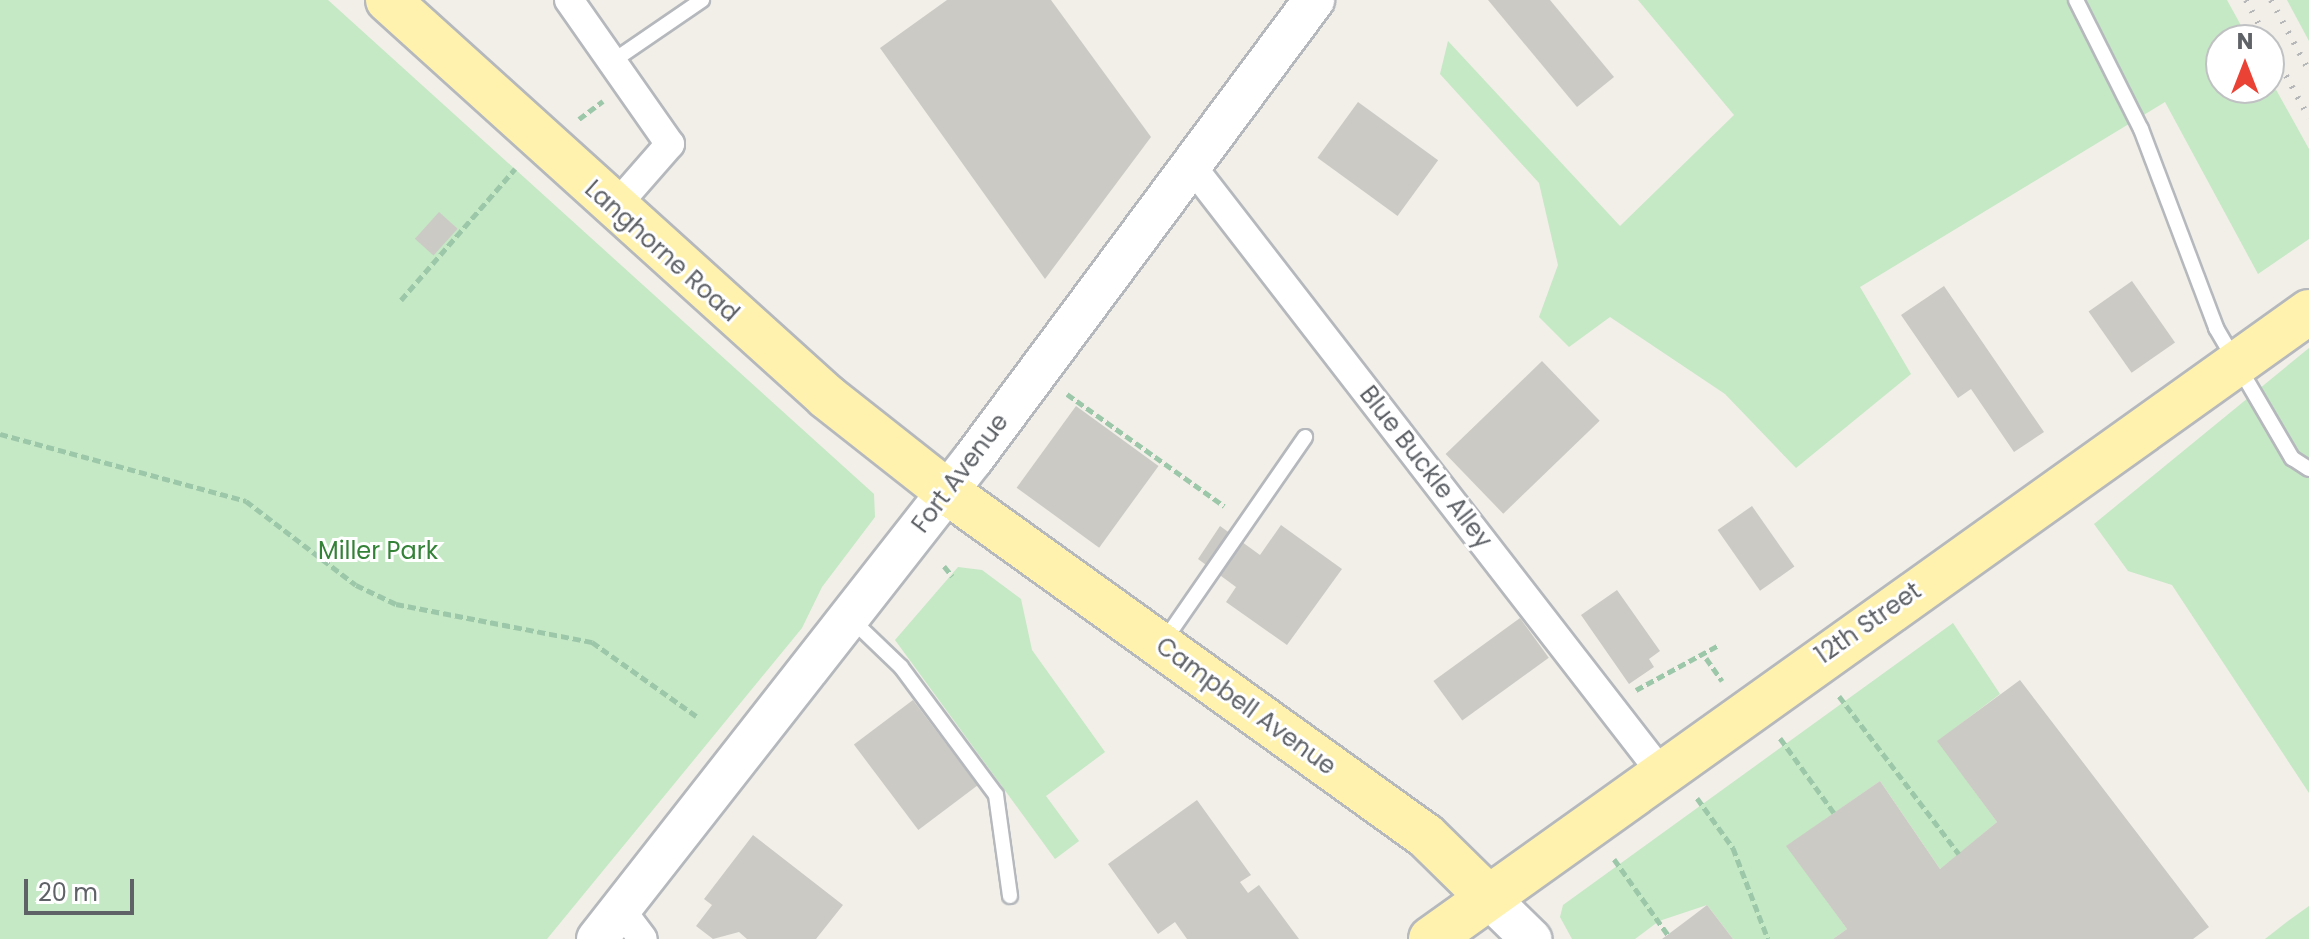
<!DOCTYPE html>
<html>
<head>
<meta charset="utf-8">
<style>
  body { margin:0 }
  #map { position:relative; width:2309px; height:939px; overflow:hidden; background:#f1efe8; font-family:Poppins,sans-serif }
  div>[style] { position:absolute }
  .green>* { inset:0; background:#c5e8c5 }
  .building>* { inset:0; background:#cccac5; transform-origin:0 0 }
  .path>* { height:5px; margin-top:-2.5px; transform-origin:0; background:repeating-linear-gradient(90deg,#9cc7a9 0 8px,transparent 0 12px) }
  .roads { filter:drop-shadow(2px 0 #b5b8bc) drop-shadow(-2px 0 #b5b8bc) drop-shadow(0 2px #b5b8bc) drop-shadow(0 -2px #b5b8bc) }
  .lane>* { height:14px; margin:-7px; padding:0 7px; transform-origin:7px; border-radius:7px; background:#fff }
  .street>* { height:28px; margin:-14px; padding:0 14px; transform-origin:14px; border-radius:14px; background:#fff }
  .secondary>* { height:40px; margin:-20px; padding:0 20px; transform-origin:20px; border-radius:20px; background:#fff }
  .primary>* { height:44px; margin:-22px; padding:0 22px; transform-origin:22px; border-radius:22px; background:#fff2af }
  .rail>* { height:6px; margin-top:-3px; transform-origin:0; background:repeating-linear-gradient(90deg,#b6b7b8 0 2px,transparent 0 12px) }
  span { translate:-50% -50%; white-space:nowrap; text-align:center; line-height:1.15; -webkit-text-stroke:6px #fff; paint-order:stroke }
  .street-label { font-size:24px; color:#5f6368 }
  .park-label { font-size:24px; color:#348238 }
  .north { position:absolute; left:2205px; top:24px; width:80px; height:80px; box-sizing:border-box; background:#fff; border:2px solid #bfc1c3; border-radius:50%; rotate:0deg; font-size:22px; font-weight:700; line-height:32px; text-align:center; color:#5f6368 }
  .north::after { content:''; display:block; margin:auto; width:28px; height:36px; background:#ea4335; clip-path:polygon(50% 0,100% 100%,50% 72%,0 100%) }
  .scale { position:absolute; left:24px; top:879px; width:110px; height:36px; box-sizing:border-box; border:4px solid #5f6368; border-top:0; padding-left:10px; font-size:24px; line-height:28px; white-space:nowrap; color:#5f6368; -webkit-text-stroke:6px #fff; paint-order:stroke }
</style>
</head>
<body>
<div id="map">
  <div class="green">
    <i style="clip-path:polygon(0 0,328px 0,874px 494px,875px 517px,822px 587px,802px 628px,547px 939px,0 939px)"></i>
    <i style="clip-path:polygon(1638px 0,2227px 0,2249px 40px,2221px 40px,2221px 88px,2269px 88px,2269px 77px,2309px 149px,2309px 239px,2258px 274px,2165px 102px,1860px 287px,1911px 374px,1796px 468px,1725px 394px,1610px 317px,1569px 347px,1539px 317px,1558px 265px,1539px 183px,1440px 74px,1448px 41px,1620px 226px,1734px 115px)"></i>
    <i style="clip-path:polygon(2287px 0,2309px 0,2309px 41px)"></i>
    <i style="clip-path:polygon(2309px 348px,2309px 793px,2172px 585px,2128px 571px,2094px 524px)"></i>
    <i style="clip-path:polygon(958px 567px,982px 570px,1021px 599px,1032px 650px,1105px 752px,1046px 796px,1079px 841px,1055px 859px,895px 640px)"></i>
    <i style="clip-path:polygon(1953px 623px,2000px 694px,1938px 741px,1997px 822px,1959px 854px,1940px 869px,1880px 781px,1787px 846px,1847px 929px,1833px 939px,1733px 939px,1707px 905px,1659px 921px,1635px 939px,1572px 939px,1560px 917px,1563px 905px)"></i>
    <i style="clip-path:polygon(2309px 906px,2309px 939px,2265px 939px,2288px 921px)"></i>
  </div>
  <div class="building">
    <i style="clip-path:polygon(947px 0,1051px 0,1151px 137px,1045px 279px,880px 48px)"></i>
    <i style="clip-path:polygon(1488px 0,1550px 0,1614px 77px,1577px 107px)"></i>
    <i style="left:1358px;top:102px;width:99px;height:69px;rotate:36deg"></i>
    <i style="left:439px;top:212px;width:25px;height:36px;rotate:42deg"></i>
    <i style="left:2132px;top:281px;width:75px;height:53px;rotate:55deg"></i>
    <i style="clip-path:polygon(1944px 286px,2044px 432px,2014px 452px,1971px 389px,1958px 398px,1901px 315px)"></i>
    <i style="left:1542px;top:361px;width:83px;height:134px;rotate:46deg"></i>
    <i style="left:1076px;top:406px;width:102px;height:101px;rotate:36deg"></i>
    <i style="left:1752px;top:506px;width:74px;height:42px;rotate:55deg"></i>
    <i style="clip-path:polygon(1281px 525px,1342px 569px,1287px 645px,1226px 602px,1236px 587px,1198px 559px,1220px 526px,1260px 555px)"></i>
    <i style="clip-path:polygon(1617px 590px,1660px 651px,1649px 659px,1654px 667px,1629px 684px,1581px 615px)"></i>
    <i style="left:1520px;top:618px;width:49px;height:107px;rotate:54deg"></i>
    <i style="clip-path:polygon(2020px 680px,2209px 927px,2193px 939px,1833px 939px,1847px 929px,1786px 846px,1880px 781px,1940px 869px,1997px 822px,1937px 741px)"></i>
    <i style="left:913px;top:700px;width:107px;height:74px;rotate:53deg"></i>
    <i style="clip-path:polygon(1197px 800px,1251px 875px,1240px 882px,1248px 893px,1259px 885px,1299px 939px,1187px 939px,1175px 922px,1158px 934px,1108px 864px)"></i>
    <i style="clip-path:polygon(753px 835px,843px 905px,816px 939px,747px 939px,739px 932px,713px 939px,696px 926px,712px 905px,704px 899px)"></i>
    <i style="clip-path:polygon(1707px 905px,1733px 939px,1662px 939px,1694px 915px)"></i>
  </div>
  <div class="path">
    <i style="left:579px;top:119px;width:30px;rotate:-37deg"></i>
    <i style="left:401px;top:300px;width:174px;rotate:-49deg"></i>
    <i style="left:1067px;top:394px;width:193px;rotate:35.5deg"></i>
    <i style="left:0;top:434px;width:255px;rotate:15.2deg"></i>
    <i style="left:246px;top:501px;width:138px;rotate:37.4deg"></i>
    <i style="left:356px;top:585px;width:44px;rotate:25.4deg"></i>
    <i style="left:396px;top:604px;width:200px;rotate:11deg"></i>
    <i style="left:592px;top:642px;width:128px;rotate:35.4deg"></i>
    <i style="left:944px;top:566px;width:13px;rotate:51deg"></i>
    <i style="left:1706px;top:658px;width:28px;rotate:55deg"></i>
    <i style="left:1636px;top:690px;width:94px;rotate:-28.5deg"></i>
    <i style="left:1839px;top:696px;width:198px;rotate:52.8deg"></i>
    <i style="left:1780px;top:738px;width:92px;rotate:54.2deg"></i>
    <i style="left:1697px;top:798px;width:62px;rotate:54.2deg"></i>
    <i style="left:1733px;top:848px;width:97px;rotate:69deg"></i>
    <i style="left:1614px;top:859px;width:93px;rotate:54.6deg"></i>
  </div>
  <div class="roads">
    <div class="lane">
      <i style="left:2076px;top:0;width:144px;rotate:63.3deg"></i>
      <i style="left:2141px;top:129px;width:213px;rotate:69.3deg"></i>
      <i style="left:2216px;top:328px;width:151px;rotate:59.7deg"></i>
      <i style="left:2292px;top:458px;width:20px;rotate:33deg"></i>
      <i style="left:613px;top:61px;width:108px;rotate:-34.4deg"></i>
      <i style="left:851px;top:619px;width:69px;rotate:43.8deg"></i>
      <i style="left:901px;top:667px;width:159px;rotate:53.4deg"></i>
      <i style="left:996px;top:795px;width:102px;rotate:82.1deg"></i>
      <i style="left:1164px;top:641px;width:248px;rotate:-55.3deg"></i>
    </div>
    <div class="street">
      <i style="left:569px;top:0;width:176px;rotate:55deg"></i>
      <i style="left:670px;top:144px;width:85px;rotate:131.2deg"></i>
      <i style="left:1190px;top:164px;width:768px;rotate:52.25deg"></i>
      <i style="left:621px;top:910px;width:36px;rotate:53deg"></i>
    </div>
    <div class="secondary">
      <i style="left:1487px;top:896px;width:62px;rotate:44.3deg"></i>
      <i style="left:597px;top:939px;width:610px;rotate:-51.93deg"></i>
      <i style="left:973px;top:459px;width:572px;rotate:-53.39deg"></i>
    </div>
    <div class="primary">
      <i style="left:388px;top:0;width:592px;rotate:42.12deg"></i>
      <i style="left:827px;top:397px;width:152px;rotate:38.3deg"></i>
      <i style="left:946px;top:491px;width:591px;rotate:35.71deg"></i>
      <i style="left:1426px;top:836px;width:86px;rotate:44.5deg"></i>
      <i style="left:1431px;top:939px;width:1079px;rotate:-35.53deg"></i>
    </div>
  </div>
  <div class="rail">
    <i style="left:2246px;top:0;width:45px;rotate:62.3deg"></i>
    <i style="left:2271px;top:0;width:81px;rotate:61.8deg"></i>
    <i style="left:2269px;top:44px;width:84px;rotate:61.6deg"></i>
  </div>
  <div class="street-label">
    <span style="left:662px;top:251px;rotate:42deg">Langhorne Road</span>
    <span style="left:1426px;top:467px;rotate:52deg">Blue Buckle Alley</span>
    <span style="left:960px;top:473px;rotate:-53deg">Fort Avenue</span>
    <span style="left:1868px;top:623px;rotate:-35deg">12th Street</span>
    <span style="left:1246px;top:706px;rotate:36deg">Campbell Avenue</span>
  </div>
  <div class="park-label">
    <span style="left:378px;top:551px">Miller Park</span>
  </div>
  <div class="north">N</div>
  <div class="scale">20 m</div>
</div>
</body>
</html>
